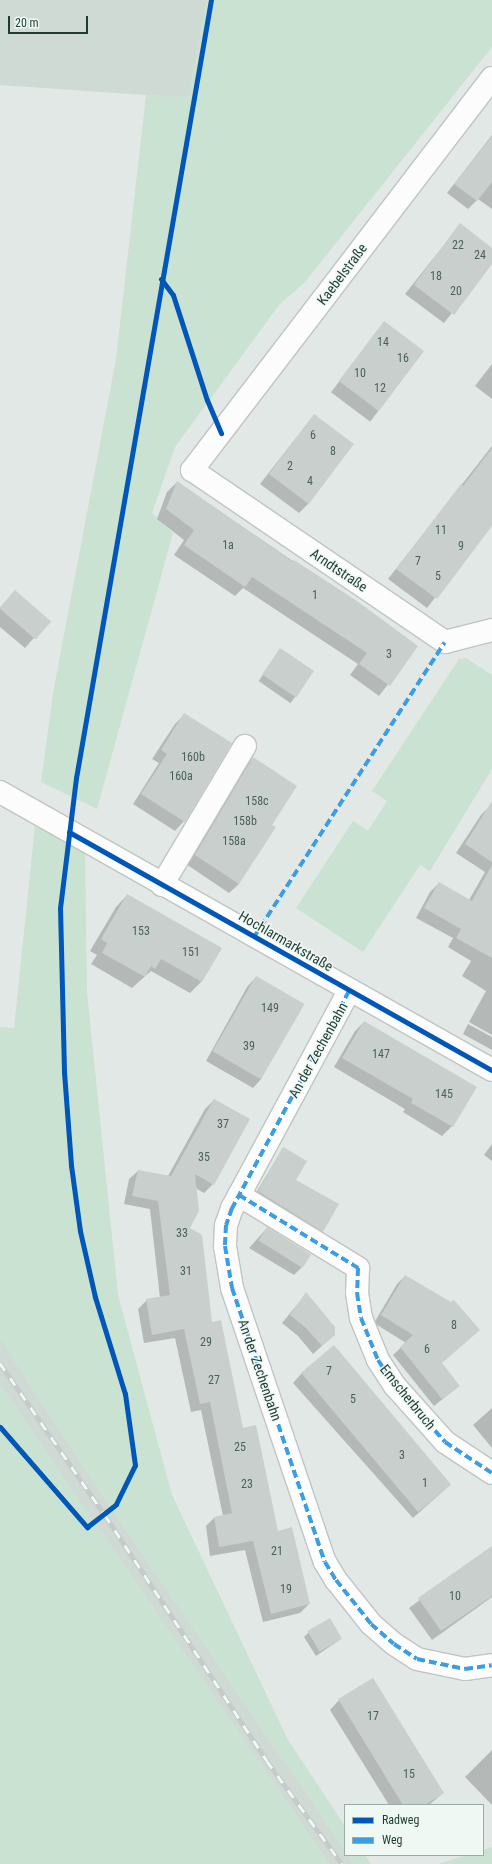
<!DOCTYPE html>
<html>
<head>
<meta charset="utf-8">
<style>
  body { margin:0 }
  #map { position:relative; width:492px; height:1864px; overflow:hidden; background:#e2e8e5; font-family:"Roboto Condensed",sans-serif }
  div>[style] { position:absolute }
  .built>* { inset:0; background:#cfdad5 }
  .green>* { inset:0; background:#cae2d1 }
  .shadow>* { inset:0; background:#0003; transform-origin:0 0 }
  .building>* { inset:0; background:#c9cfcc; transform-origin:0 0 }
  .roads { filter:drop-shadow(1px 0 #bfc5c2) drop-shadow(-1px 0 #bfc5c2) drop-shadow(0 1px #bfc5c2) drop-shadow(0 -1px #bfc5c2) }
  .street>* { height:22px; margin:-11px; padding:0 11px; transform-origin:11px; border-radius:11px; background:#fbfcfb }
  .rail>* { height:4.5px; margin-top:-2.25px; transform-origin:0; background:repeating-linear-gradient(90deg,#eff8f3 0 9px,#c6cac9 0 18px); box-sizing:border-box; border-block:1px solid #c6cac9 }
  .quiet>* { height:4px; margin-top:-2px; transform-origin:0; background:repeating-linear-gradient(90deg,#3c9ee2 0 8px,transparent 0 12px) }
  .cycleway>* { height:5px; margin:-2.5px; padding:0 2.5px; transform-origin:2.5px; border-radius:2.5px; background:#0057b8 }
  span { translate:-50% -50%; white-space:nowrap; text-align:center; line-height:1.15; -webkit-text-stroke:3px #eff8f3; paint-order:stroke }
  .number-label { font-size:12px; color:#4a625b }
  .number-label span { -webkit-text-stroke-width:0 }
  .street-label { font-size:14px; color:#1f3c34 }
  .legend { position:absolute; left:344px; top:1804px; width:140px; height:52px; box-sizing:border-box; background:#eff8f3; border:1px solid #9cada7; margin:0; padding:5px 7px; list-style:none; font-size:12px; color:#1f3c34 }
  .legend li { display:flex; align-items:center; gap:8px; height:20px }
  .legend b { width:20px; border:1px solid #9cada7 }
  .scale { position:absolute; left:8px; top:16px; width:80px; height:18px; box-sizing:border-box; border:2px solid #1f3c34; border-top:0; padding-left:5px; font-size:12px; line-height:14px; white-space:nowrap; color:#1f3c34; -webkit-text-stroke:3px #eff8f3; paint-order:stroke }
</style>
</head>
<body>
<div id="map">
  <div class="built">
    <i style="clip-path:polygon(0 0,207px 0,188px 98px,0 85px)"></i>
    <i style="clip-path:polygon(0 1338px,105px 1499px,345px 1850px,345px 1855px,348px 1855px,354px 1864px,329px 1864px,0 1385px)"></i>
  </div>
  <div class="green">
    <i style="clip-path:polygon(207px 0,492px 0,492px 47px,305px 282px,279px 305px,175px 447px,152px 513px,173px 533px,97px 809px,41px 782px,53px 693px,116px 359px,146px 95px,188px 97px)"></i>
    <i style="clip-path:polygon(466px 658px,492px 675px,492px 769px,430px 871px,420px 865px,363px 952px,296px 908px,353px 821px,368px 831px,387px 801px,372px 791px,459px 659px)"></i>
    <i style="clip-path:polygon(35px 826px,85px 852px,87px 992px,118px 1295px,172px 1495px,288px 1740px,345px 1826px,345px 1850px,105px 1499px,0 1338px,0 1027px,14px 1028px)"></i>
    <i style="clip-path:polygon(0 1385px,86px 1510px,329px 1864px,0 1864px)"></i>
    <i style="clip-path:polygon(492px 1847px,492px 1864px,438px 1864px,467px 1855px,483px 1855px,483px 1850px)"></i>
    <i style="clip-path:polygon(348px 1855px,365px 1855px,371px 1864px,354px 1864px)"></i>
  </div>
  <div class="shadow">
    <i style="clip-path:polygon(492px 135px,492px 209px,478px 199px,468px 209px,447px 193px)"></i>
    <i style="clip-path:polygon(460px 225px,492px 250px,492px 262px,444px 323px,405px 294px)"></i>
    <i style="left:384px;top:322px;width:49px;height:88px;rotate:37deg"></i>
    <i style="clip-path:polygon(492px 364px,492px 399px,475px 386px)"></i>
    <i style="clip-path:polygon(314px 415px,308px 504px,299px 513px,260px 484px)"></i>
    <i style="clip-path:polygon(492px 446px,492px 524px,427px 608px,388px 579px)"></i>
    <i style="clip-path:polygon(177px 482px,417px 646px,379px 696px,350px 675px,358px 664px,243px 588px,235px 596px,174px 555px,184px 540px,157px 519px,167px 492px)"></i>
    <i style="clip-path:polygon(15px 592px,49px 621px,25px 648px,0 627px,0 608px)"></i>
    <i style="left:281px;top:649px;width:39px;height:39px;rotate:35deg"></i>
    <i style="clip-path:polygon(185px 714px,184px 821px,175px 831px,133px 804px,159px 763px,152px 759px,175px 724px)"></i>
    <i style="clip-path:polygon(253px 758px,239px 884px,229px 893px,186px 864px,244px 767px)"></i>
    <i style="clip-path:polygon(490px 806px,492px 807px,492px 1035px,469px 1022px,486px 991px,462px 976px,471px 961px,448px 947px,453px 938px,416px 918px,430px 892px,439px 883px,469px 900px,485px 872px,456px 853px,481px 815px)"></i>
    <i style="clip-path:polygon(127px 895px,221px 949px,201px 982px,190px 993px,151px 971px,132px 988px,91px 964px,97px 955px,90px 951px,116px 907px)"></i>
    <i style="clip-path:polygon(256px 977px,262px 1078px,253px 1088px,206px 1061px,247px 987px)"></i>
    <i style="clip-path:polygon(364px 1022px,475px 1087px,452px 1126px,442px 1136px,403px 1112px,405px 1109px,334px 1067px,355px 1031px)"></i>
    <i style="clip-path:polygon(468px 1024px,492px 1037px,492px 1050px,463px 1034px)"></i>
    <i style="clip-path:polygon(214px 1100px,213px 1184px,204px 1193px,195px 1188px,188px 1229px,211px 1323px,242px 1429px,277px 1532px,309px 1604px,300px 1613px,263px 1622px,245px 1550px,210px 1556px,206px 1526px,215px 1517px,223px 1516px,201px 1410px,191px 1412px,175px 1338px,144px 1343px,138px 1309px,147px 1300px,160px 1298px,150px 1209px,124px 1204px,129px 1179px,138px 1171px,168px 1176px,205px 1109px)"></i>
    <i style="clip-path:polygon(492px 1144px,492px 1161px,484px 1155px)"></i>
    <i style="clip-path:polygon(283px 1148px,295px 1180px,322px 1231px,318px 1236px,254px 1196px)"></i>
    <i style="clip-path:polygon(267px 1228px,302px 1267px,294px 1275px,249px 1248px)"></i>
    <i style="clip-path:polygon(405px 1276px,441px 1363px,459px 1386px,434px 1406px,393px 1355px,406px 1343px,374px 1323px,397px 1284px)"></i>
    <i style="clip-path:polygon(306px 1294px,334px 1335px,313px 1354px,298px 1336px,282px 1323px)"></i>
    <i style="clip-path:polygon(302px 1373px,450px 1485px,413px 1518px,293px 1383px)"></i>
    <i style="clip-path:polygon(492px 1408px,492px 1448px,473px 1425px)"></i>
    <i style="clip-path:polygon(492px 1547px,492px 1597px,432px 1640px,409px 1608px)"></i>
    <i style="clip-path:polygon(309px 1632px,341px 1639px,316px 1656px,304px 1637px)"></i>
    <i style="clip-path:polygon(339px 1700px,443px 1793px,429px 1805px,389px 1805px,330px 1710px)"></i>
    <i style="clip-path:polygon(492px 1750px,492px 1805px,465px 1777px)"></i>
  </div>
  <div class="building">
    <i style="clip-path:polygon(492px 136px,492px 182px,477px 201px,454px 184px)"></i>
    <i style="clip-path:polygon(460px 223px,492px 248px,492px 264px,454px 315px,414px 285px)"></i>
    <i style="left:384px;top:321px;width:50px;height:75px;rotate:37deg"></i>
    <i style="left:314px;top:414px;width:50px;height:75px;rotate:37deg"></i>
    <i style="clip-path:polygon(492px 448px,492px 526px,437px 599px,396px 569px,461px 484px,463px 486px)"></i>
    <i style="clip-path:polygon(177px 481px,293px 562px,294px 560px,357px 601px,418px 646px,390px 686px,359px 664px,367px 653px,252px 577px,245px 587px,184px 545px,194px 530px,166px 509px)"></i>
    <i style="left:15px;top:590px;width:48px;height:24px;rotate:41deg"></i>
    <i style="left:280px;top:648px;width:41px;height:32px;rotate:34deg"></i>
    <i style="clip-path:polygon(184px 713px,232px 743px,185px 822px,141px 794px,167px 754px,161px 750px)"></i>
    <i style="clip-path:polygon(253px 757px,297px 786px,272px 825px,276px 827px,239px 884px,195px 855px)"></i>
    <i style="clip-path:polygon(492px 801px,492px 862px,465px 844px)"></i>
    <i style="clip-path:polygon(492px 865px,492px 958px,456px 938px,461px 929px,424px 908px,439px 882px,472px 901px)"></i>
    <i style="clip-path:polygon(127px 894px,222px 948px,202px 982px,161px 959px,155px 969px,151px 966px,145px 977px,102px 953px,107px 943px,101px 939px)"></i>
    <i style="left:256px;top:976px;width:56px;height:87px;rotate:30deg"></i>
    <i style="clip-path:polygon(364px 1021px,477px 1087px,453px 1127px,411px 1103px,413px 1099px,342px 1058px)"></i>
    <i style="clip-path:polygon(214px 1099px,250px 1119px,214px 1185px,195px 1174px,199px 1211px,190px 1228px,202px 1235px,212px 1322px,221px 1320px,243px 1428px,256px 1425px,278px 1531px,292px 1527px,310px 1604px,271px 1614px,253px 1541px,219px 1547px,214px 1517px,232px 1513px,210px 1402px,200px 1404px,184px 1329px,152px 1335px,146px 1299px,170px 1295px,158px 1201px,132px 1196px,138px 1170px,171px 1176px)"></i>
    <i style="clip-path:polygon(283px 1147px,307px 1161px,296px 1180px,339px 1204px,323px 1232px,258px 1191px)"></i>
    <i style="left:267px;top:1227px;width:52px;height:16px;rotate:32deg"></i>
    <i style="clip-path:polygon(405px 1275px,451px 1302px,454px 1300px,480px 1330px,442px 1363px,460px 1386px,442px 1399px,400px 1347px,413px 1335px,381px 1315px)"></i>
    <i style="clip-path:polygon(306px 1292px,335px 1327px,335px 1335px,322px 1346px,306px 1328px,290px 1315px)"></i>
    <i style="left:334px;top:1345px;width:182px;height:43px;rotate:50deg"></i>
    <i style="clip-path:polygon(492px 1546px,492px 1596px,441px 1631px,418px 1598px)"></i>
    <i style="left:330px;top:1618px;width:24px;height:26px;rotate:60deg"></i>
    <i style="clip-path:polygon(373px 1678px,444px 1793px,425px 1805px,403px 1805px,338px 1699px)"></i>
  </div>
  <div class="roads">
    <div class="street">
      <i style="left:492px;top:78px;width:494px;rotate:127.4deg"></i>
      <i style="left:192px;top:470px;width:306px;rotate:34.2deg"></i>
      <i style="left:445px;top:642px;width:49px;rotate:-14.3deg"></i>
      <i style="left:0;top:792px;width:565px;rotate:29.47deg"></i>
      <i style="left:162px;top:885px;width:162px;rotate:-59.2deg"></i>
      <i style="left:349px;top:991px;width:247px;rotate:118.3deg"></i>
      <i style="left:232px;top:1208px;width:18px;rotate:109deg"></i>
      <i style="left:226px;top:1225px;width:21px;rotate:93deg"></i>
      <i style="left:225px;top:1246px;width:43px;rotate:80.5deg"></i>
      <i style="left:232px;top:1288px;width:289px;rotate:71.3deg"></i>
      <i style="left:325px;top:1562px;width:21px;rotate:59deg"></i>
      <i style="left:336px;top:1580px;width:56px;rotate:51.5deg"></i>
      <i style="left:371px;top:1624px;width:30px;rotate:41deg"></i>
      <i style="left:394px;top:1644px;width:27px;rotate:33deg"></i>
      <i style="left:417px;top:1659px;width:49px;rotate:11.8deg"></i>
      <i style="left:465px;top:1669px;width:27px;rotate:-8deg"></i>
      <i style="left:239px;top:1195px;width:140px;rotate:31.5deg"></i>
      <i style="left:358px;top:1268px;width:25px;rotate:92deg"></i>
      <i style="left:357px;top:1293px;width:25px;rotate:81deg"></i>
      <i style="left:361px;top:1318px;width:45px;rotate:68deg"></i>
      <i style="left:378px;top:1360px;width:31px;rotate:57deg"></i>
      <i style="left:395px;top:1386px;width:75px;rotate:48.2deg"></i>
      <i style="left:445px;top:1442px;width:56px;rotate:33.4deg"></i>
    </div>
  </div>
  <div class="rail">
    <i style="left:0;top:1363px;width:185px;rotate:55.4deg"></i>
    <i style="left:105px;top:1515px;width:295px;rotate:56.6deg"></i>
    <i style="left:267px;top:1761px;width:127px;rotate:53.9deg"></i>
  </div>
  <div class="quiet">
    <i style="left:254px;top:937px;width:351px;rotate:-57.1deg"></i>
    <i style="left:349px;top:991px;width:247px;rotate:118.3deg"></i>
    <i style="left:232px;top:1208px;width:18px;rotate:109deg"></i>
    <i style="left:226px;top:1225px;width:21px;rotate:93deg"></i>
    <i style="left:225px;top:1246px;width:43px;rotate:80.5deg"></i>
    <i style="left:232px;top:1288px;width:289px;rotate:71.3deg"></i>
    <i style="left:325px;top:1562px;width:21px;rotate:59deg"></i>
    <i style="left:336px;top:1580px;width:56px;rotate:51.5deg"></i>
    <i style="left:371px;top:1624px;width:30px;rotate:41deg"></i>
    <i style="left:394px;top:1644px;width:27px;rotate:33deg"></i>
    <i style="left:417px;top:1659px;width:49px;rotate:11.8deg"></i>
    <i style="left:465px;top:1669px;width:27px;rotate:-8deg"></i>
    <i style="left:239px;top:1195px;width:140px;rotate:31.5deg"></i>
    <i style="left:358px;top:1268px;width:25px;rotate:92deg"></i>
    <i style="left:357px;top:1293px;width:25px;rotate:81deg"></i>
    <i style="left:361px;top:1318px;width:45px;rotate:68deg"></i>
    <i style="left:378px;top:1360px;width:31px;rotate:57deg"></i>
    <i style="left:395px;top:1386px;width:75px;rotate:48.2deg"></i>
    <i style="left:445px;top:1442px;width:56px;rotate:33.4deg"></i>
  </div>
  <div class="cycleway">
    <i style="left:161px;top:279px;width:20px;rotate:53deg"></i>
    <i style="left:173px;top:295px;width:110px;rotate:72.1deg"></i>
    <i style="left:207px;top:400px;width:36px;rotate:67deg"></i>
    <i style="left:69px;top:832px;width:485px;rotate:29.4deg"></i>
    <i style="left:0;top:1427px;width:133px;rotate:49deg"></i>
    <i style="left:87px;top:1527px;width:37px;rotate:-38deg"></i>
    <i style="left:116px;top:1504px;width:43px;rotate:-64deg"></i>
    <i style="left:135px;top:1465px;width:72px;rotate:-98deg"></i>
    <i style="left:125px;top:1394px;width:102px;rotate:-107.2deg"></i>
    <i style="left:95px;top:1297px;width:68px;rotate:-102.8deg"></i>
    <i style="left:80px;top:1231px;width:67px;rotate:-97.8deg"></i>
    <i style="left:71px;top:1165px;width:94px;rotate:-94.3deg"></i>
    <i style="left:64px;top:1071px;width:163px;rotate:-91.4deg"></i>
    <i style="left:60px;top:908px;width:131px;rotate:-83deg"></i>
    <i style="left:76px;top:778px;width:790px;rotate:-80.16deg"></i>
  </div>
  <div class="number-label">
    <span style="left:458px;top:246px">22</span>
    <span style="left:480px;top:256px">24</span>
    <span style="left:436px;top:277px">18</span>
    <span style="left:456px;top:292px">20</span>
    <span style="left:383px;top:343px">14</span>
    <span style="left:403px;top:359px">16</span>
    <span style="left:360px;top:374px">10</span>
    <span style="left:380px;top:389px">12</span>
    <span style="left:313px;top:436px">6</span>
    <span style="left:333px;top:452px">8</span>
    <span style="left:290px;top:467px">2</span>
    <span style="left:310px;top:482px">4</span>
    <span style="left:441px;top:531px">11</span>
    <span style="left:228px;top:546px">1a</span>
    <span style="left:461px;top:547px">9</span>
    <span style="left:418px;top:562px">7</span>
    <span style="left:438px;top:577px">5</span>
    <span style="left:315px;top:596px">1</span>
    <span style="left:389px;top:655px">3</span>
    <span style="left:193px;top:758px">160b</span>
    <span style="left:181px;top:777px">160a</span>
    <span style="left:257px;top:802px">158c</span>
    <span style="left:245px;top:822px">158b</span>
    <span style="left:234px;top:842px">158a</span>
    <span style="left:141px;top:932px">153</span>
    <span style="left:191px;top:953px">151</span>
    <span style="left:270px;top:1009px">149</span>
    <span style="left:249px;top:1047px">39</span>
    <span style="left:381px;top:1055px">147</span>
    <span style="left:444px;top:1095px">145</span>
    <span style="left:223px;top:1125px">37</span>
    <span style="left:204px;top:1158px">35</span>
    <span style="left:182px;top:1234px">33</span>
    <span style="left:186px;top:1272px">31</span>
    <span style="left:454px;top:1326px">8</span>
    <span style="left:206px;top:1343px">29</span>
    <span style="left:427px;top:1350px">6</span>
    <span style="left:329px;top:1372px">7</span>
    <span style="left:214px;top:1381px">27</span>
    <span style="left:353px;top:1400px">5</span>
    <span style="left:240px;top:1448px">25</span>
    <span style="left:402px;top:1456px">3</span>
    <span style="left:425px;top:1484px">1</span>
    <span style="left:247px;top:1485px">23</span>
    <span style="left:277px;top:1552px">21</span>
    <span style="left:286px;top:1590px">19</span>
    <span style="left:455px;top:1597px">10</span>
    <span style="left:373px;top:1717px">17</span>
    <span style="left:409px;top:1775px">15</span>
  </div>
  <div class="street-label">
    <span style="left:342px;top:274px;rotate:-53deg">Kaebelstraße</span>
    <span style="left:339px;top:570px;rotate:34deg">Arndtstraße</span>
    <span style="left:286px;top:941px;rotate:30deg">Hochlarmarkstraße</span>
    <span style="left:318px;top:1050px;rotate:-61deg">An der Zechenbahn</span>
    <span style="left:260px;top:1370px;rotate:71deg">An der Zechenbahn</span>
    <span style="left:408px;top:1397px;rotate:51deg">Emscherbruch</span>
  </div>
  <ul class="legend">
  <li><b style="height:5px;background:#0057b8"></b>Radweg</li>
  <li><b style="height:5px;background:#3c9ee2"></b>Weg</li>
  </ul>
  <div class="scale">20 m</div>
</div>
</body>
</html>
